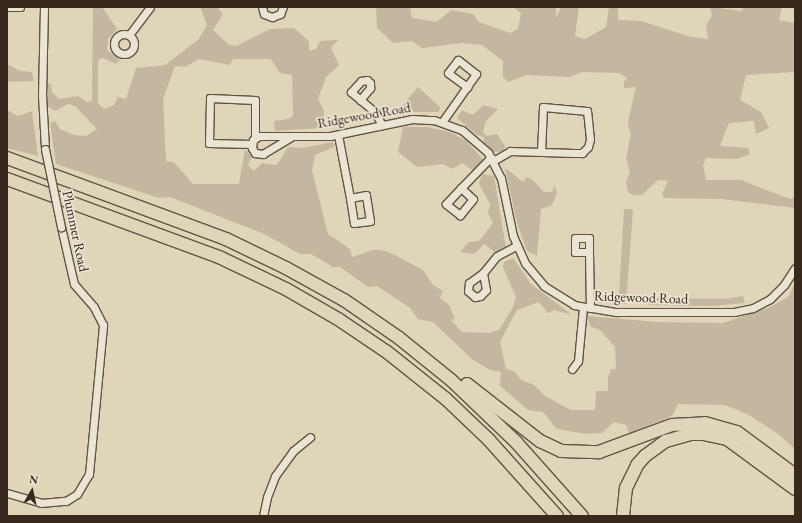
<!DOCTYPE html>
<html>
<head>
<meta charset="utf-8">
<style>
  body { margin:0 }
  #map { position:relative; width:802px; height:523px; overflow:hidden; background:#dfd6ba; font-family:"EB Garamond",serif }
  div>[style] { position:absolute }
  .green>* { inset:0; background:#c3b89f }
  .roads { filter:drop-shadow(1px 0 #625445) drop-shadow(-1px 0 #625445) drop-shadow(0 1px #625445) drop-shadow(0 -1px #625445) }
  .street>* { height:7px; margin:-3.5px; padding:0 3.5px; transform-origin:3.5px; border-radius:3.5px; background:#eae4d2 }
  .street>.ring { margin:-3.5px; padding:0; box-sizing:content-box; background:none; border:7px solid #eae4d2; border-radius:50% }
  .highway>* { height:12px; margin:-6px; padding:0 6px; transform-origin:6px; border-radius:6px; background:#dfd6ba }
  .bridges { filter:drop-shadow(1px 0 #625445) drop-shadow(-1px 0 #625445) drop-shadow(0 1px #625445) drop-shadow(0 -1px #625445) }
  .street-bridge>* { height:7px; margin:-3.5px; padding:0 3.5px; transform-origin:3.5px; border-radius:3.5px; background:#eae4d2 }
  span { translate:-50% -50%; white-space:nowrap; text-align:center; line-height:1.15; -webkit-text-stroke:3.5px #eae4d2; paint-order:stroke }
  .street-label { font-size:14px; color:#38281e }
  .frame { position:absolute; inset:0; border:8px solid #38281e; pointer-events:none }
  .north { position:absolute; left:12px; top:471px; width:40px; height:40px; -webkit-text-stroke:3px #eae4d2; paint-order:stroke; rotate:9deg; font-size:11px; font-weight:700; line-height:16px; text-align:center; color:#38281e }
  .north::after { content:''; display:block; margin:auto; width:14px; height:18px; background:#38281e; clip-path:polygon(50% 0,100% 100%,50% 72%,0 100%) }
</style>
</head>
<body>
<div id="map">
  <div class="green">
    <i style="clip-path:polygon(93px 7px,102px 7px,117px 29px,108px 39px,107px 50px,120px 60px,116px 64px,103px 58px,98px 60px,98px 103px,104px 109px,114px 105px,118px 97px,126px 99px,136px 68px,165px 65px,199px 39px,207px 25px,200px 7px,217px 7px,223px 14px,213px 30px,229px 45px,236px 46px,270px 29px,294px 28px,309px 41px,309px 51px,316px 49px,320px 41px,338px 40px,331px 48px,339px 65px,326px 77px,318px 99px,324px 111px,322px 128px,275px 131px,274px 121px,288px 119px,293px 116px,292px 75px,280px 73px,271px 59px,233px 59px,230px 65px,199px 59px,185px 67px,175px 66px,163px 99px,166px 161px,174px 162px,193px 184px,239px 184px,245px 149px,252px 157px,248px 165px,254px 171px,262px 163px,277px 165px,288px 147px,302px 148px,333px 142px,334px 147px,315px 155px,312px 170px,328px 234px,350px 249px,352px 257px,373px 250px,382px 250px,393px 254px,423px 270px,433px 285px,443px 291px,440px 298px,449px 305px,455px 319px,451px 320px,462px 332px,490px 333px,499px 330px,513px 307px,516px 297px,503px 267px,504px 262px,513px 258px,531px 284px,572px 315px,554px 310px,548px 313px,539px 302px,517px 310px,500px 342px,506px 369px,514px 371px,521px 380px,534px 385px,545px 396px,571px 410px,595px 410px,596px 391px,608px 391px,608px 377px,611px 369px,616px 369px,615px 347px,600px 330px,591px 327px,586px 316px,658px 322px,723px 323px,768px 308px,788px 297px,795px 283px,795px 449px,777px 433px,747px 414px,725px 405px,678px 404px,672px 416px,629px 433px,626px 425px,614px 422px,602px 433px,586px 434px,557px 429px,543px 412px,528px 410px,500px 386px,501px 372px,490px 370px,472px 359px,433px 322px,418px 319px,409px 307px,377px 286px,368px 287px,340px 267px,333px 267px,311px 254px,300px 254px,264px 234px,170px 197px,159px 198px,56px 164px,50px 123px,55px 121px,60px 129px,74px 135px,86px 136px,97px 129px,75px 106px,68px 104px,55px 111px,47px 106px,46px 83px,51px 84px,52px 92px,59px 99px,78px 96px,87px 102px,92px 101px)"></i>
    <i style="clip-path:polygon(376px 7px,410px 7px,412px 18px,437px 22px,451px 10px,473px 14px,479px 22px,510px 33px,518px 29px,521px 13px,513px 7px,556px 7px,556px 18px,561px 7px,579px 7px,575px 36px,585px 39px,606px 27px,609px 7px,618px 7px,618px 20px,641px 21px,691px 37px,708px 39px,706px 25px,712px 16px,710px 7px,742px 11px,743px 7px,782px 7px,779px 20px,795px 23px,795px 72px,746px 75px,740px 100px,761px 112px,769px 128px,756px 134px,754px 121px,729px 123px,720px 146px,748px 148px,750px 154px,737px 159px,706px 158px,703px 165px,706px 180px,741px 180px,790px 199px,795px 197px,795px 208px,722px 199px,664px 198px,662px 194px,668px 181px,658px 180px,642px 195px,633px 195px,628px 192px,626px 182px,630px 172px,626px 159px,631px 133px,628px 127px,629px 117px,636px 87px,624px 88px,624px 82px,627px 78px,619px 73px,582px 72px,570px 77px,526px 75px,508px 82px,503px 77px,503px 61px,482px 45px,462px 43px,422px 48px,412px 41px,393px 43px,377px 28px)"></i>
    <i style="clip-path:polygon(7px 64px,20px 71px,32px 72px,34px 81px,7px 82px)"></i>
    <i style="clip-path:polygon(418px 87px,440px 107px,439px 112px,397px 112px)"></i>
    <i style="clip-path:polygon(483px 105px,498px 109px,486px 121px,483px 132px,487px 136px,497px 134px,505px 146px,504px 151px,492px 153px,483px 145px,484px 137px,477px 135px,457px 118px,462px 110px,473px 115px)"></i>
    <i style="clip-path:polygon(7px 110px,18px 116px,32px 111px,38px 156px,7px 148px)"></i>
    <i style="clip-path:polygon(403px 127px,427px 127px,450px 132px,467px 141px,483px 160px,474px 171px,462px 163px,452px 169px,443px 164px,417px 167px,398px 152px)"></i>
    <i style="clip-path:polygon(505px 168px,523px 182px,527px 177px,533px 180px,544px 192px,552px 192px,555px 185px,557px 193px,552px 205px,541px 209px,537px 256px,527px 251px,517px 223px)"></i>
    <i style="clip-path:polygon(482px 174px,494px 176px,506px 248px,496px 253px,484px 244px,474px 254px,460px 252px,469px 242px,479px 241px,493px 223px,488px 213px,490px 204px,479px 184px)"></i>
    <i style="clip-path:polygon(624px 209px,631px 209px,633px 211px,626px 304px,598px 300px,597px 296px,619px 295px)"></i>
    <i style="clip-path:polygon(743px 296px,745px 303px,710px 306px,649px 305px,646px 298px,725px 299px)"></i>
  </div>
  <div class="roads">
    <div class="street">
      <i style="left:7px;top:7px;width:13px"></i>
      <i style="left:44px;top:7px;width:88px;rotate:91.3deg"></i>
      <i style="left:42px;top:95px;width:54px;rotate:86.8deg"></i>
      <i style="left:262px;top:7px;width:7px;rotate:74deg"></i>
      <i style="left:264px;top:14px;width:9px;rotate:21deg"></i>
      <i style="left:272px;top:17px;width:9px;rotate:-21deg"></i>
      <i style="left:280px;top:14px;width:8px;rotate:-67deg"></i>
      <i class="ring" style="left:114px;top:34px;width:13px;height:13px"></i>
      <i style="left:129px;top:35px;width:35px;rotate:-53deg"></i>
      <i style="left:360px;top:100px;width:16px;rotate:-50deg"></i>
      <i style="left:370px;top:88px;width:5px;rotate:-90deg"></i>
      <i style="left:370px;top:83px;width:4px;rotate:-135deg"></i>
      <i style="left:367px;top:80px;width:6px;rotate:171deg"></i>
      <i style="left:361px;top:81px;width:15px;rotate:132deg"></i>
      <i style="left:351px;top:92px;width:31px;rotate:40deg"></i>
      <i style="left:375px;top:112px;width:15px;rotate:62deg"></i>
      <i style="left:442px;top:122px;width:59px;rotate:-54.7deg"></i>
      <i style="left:476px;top:74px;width:23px;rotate:-142deg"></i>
      <i style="left:458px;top:60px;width:16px;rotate:128deg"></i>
      <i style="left:448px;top:73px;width:24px;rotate:36deg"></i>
      <i style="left:338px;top:135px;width:64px;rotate:79.2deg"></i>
      <i style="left:350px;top:198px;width:25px;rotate:81deg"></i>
      <i style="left:354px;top:223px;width:16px;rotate:-7deg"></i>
      <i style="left:370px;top:221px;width:26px;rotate:-99deg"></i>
      <i style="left:366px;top:195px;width:16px;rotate:169deg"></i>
      <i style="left:291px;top:137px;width:33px;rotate:149deg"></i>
      <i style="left:263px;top:154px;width:8px;rotate:-173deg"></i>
      <i style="left:255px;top:153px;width:6px;rotate:-121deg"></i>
      <i style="left:252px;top:148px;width:8px;rotate:-83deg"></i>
      <i style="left:253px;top:140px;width:7px;rotate:-34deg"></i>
      <i style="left:259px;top:136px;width:71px"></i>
      <i style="left:330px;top:136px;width:84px;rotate:-11.7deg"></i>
      <i style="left:412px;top:119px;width:22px;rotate:3deg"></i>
      <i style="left:434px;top:120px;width:30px;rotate:20deg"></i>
      <i style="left:462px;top:130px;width:35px;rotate:41deg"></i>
      <i style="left:488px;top:153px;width:28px;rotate:63deg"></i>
      <i style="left:501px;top:178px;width:59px;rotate:78.3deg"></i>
      <i style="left:513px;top:236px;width:30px;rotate:66deg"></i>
      <i style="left:525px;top:263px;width:30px;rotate:50deg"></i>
      <i style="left:544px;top:286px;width:36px;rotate:32deg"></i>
      <i style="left:574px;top:305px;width:43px;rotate:9.5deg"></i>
      <i style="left:616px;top:312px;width:118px"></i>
      <i style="left:734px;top:312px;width:19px;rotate:-12deg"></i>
      <i style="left:753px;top:308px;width:19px;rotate:-28deg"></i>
      <i style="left:770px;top:299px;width:20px;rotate:-45deg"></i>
      <i style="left:784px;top:285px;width:20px;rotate:-57deg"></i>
      <i style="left:252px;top:144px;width:43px;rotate:-178.7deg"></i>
      <i style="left:209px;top:143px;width:45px;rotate:-88.7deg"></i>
      <i style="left:210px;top:98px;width:45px;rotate:2.5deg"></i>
      <i style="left:255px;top:100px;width:38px;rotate:90deg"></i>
      <i style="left:493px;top:161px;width:20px;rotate:-30deg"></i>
      <i style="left:510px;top:151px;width:64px;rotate:1.8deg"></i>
      <i style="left:574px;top:153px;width:8px"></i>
      <i style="left:582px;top:153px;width:8px;rotate:-45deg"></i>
      <i style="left:588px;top:147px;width:8px;rotate:-76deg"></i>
      <i style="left:590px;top:139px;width:28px;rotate:-96deg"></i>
      <i style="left:587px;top:111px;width:44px;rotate:-174.8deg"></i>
      <i style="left:543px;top:107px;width:45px;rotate:92.5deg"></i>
      <i style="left:461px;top:188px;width:16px;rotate:43deg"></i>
      <i style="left:473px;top:199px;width:21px;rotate:129deg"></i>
      <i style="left:460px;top:215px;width:18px;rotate:-142deg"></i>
      <i style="left:446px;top:204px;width:22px;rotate:-47deg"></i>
      <i style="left:461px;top:188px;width:43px;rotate:-45.9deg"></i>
      <i style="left:589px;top:252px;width:14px;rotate:180deg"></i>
      <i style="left:575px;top:252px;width:14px;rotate:-90deg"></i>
      <i style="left:575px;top:238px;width:14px"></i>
      <i style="left:589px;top:238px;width:14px;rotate:90deg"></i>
      <i style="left:589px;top:252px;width:56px;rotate:89deg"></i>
      <i style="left:483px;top:273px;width:17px;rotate:80deg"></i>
      <i style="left:486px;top:290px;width:8px;rotate:135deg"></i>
      <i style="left:480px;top:296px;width:5px;rotate:169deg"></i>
      <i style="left:475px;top:297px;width:9px;rotate:-139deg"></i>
      <i style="left:468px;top:291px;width:8px;rotate:-83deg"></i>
      <i style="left:469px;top:283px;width:17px;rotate:-36deg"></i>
      <i style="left:483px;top:273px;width:22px;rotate:-51deg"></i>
      <i style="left:497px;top:256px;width:21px;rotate:-28deg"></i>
      <i style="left:572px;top:369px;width:10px;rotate:-53deg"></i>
      <i style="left:578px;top:361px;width:54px;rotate:-84.7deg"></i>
      <i style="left:7px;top:493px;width:35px;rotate:16deg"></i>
      <i style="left:41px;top:503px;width:25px;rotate:-5deg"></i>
      <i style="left:66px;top:501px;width:13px;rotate:-32deg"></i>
      <i style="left:77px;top:494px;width:23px;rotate:-59deg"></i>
      <i style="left:89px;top:474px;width:150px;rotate:-84.6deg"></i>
      <i style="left:103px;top:325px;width:20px;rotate:-117deg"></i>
      <i style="left:94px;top:307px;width:30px;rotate:-131deg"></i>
      <i style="left:74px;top:284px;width:58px;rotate:-102.8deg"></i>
      <i style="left:263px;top:516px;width:19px;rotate:-78deg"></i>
      <i style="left:267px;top:497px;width:22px;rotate:-69deg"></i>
      <i style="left:275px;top:476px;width:31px;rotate:-54deg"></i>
      <i style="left:293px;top:451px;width:22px;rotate:-39deg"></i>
    </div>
    <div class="highway">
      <i style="left:7px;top:158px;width:233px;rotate:20.3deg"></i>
      <i style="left:226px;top:239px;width:67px;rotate:25.8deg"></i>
      <i style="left:286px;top:268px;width:66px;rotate:28.9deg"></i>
      <i style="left:344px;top:300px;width:67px;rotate:34.6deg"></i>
      <i style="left:399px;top:338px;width:67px;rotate:38.9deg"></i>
      <i style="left:451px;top:380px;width:90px;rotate:43.6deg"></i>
      <i style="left:516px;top:442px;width:99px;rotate:48.3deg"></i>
      <i style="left:7px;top:179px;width:226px;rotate:20.2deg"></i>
      <i style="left:219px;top:257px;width:74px;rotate:25.5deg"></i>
      <i style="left:286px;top:289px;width:60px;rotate:30deg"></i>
      <i style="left:338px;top:319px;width:59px;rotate:34deg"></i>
      <i style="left:387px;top:352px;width:75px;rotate:38.5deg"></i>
      <i style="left:446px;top:399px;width:59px;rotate:43.6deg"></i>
      <i style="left:489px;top:440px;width:102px;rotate:48.2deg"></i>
      <i style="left:467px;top:384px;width:93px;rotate:38deg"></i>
      <i style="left:540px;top:441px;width:23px;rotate:25deg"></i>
      <i style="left:561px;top:451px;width:38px;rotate:2deg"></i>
      <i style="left:599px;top:452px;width:78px;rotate:-20.3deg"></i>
      <i style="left:672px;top:425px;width:33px;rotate:-3deg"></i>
      <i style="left:705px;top:423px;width:33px;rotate:16deg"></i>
      <i style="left:737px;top:432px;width:72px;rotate:36.6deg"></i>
      <i style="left:623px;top:516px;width:28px;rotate:-84deg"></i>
      <i style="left:626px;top:488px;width:25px;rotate:-64deg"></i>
      <i style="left:637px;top:465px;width:12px;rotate:-48deg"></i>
      <i style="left:645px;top:456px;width:26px;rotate:-36deg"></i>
      <i style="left:666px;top:441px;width:25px;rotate:-16deg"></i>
      <i style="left:690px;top:434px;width:13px"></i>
      <i style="left:703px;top:434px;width:25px;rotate:12deg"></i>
      <i style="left:727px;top:439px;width:84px;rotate:36.3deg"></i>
    </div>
  </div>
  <div class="bridges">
    <div class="street-bridge">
      <i style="left:45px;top:149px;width:80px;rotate:78.4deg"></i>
    </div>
  </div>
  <div class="street-label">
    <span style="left:364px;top:115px;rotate:-10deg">Ridgewood Road</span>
    <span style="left:76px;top:231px;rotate:78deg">Plummer Road</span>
    <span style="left:641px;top:297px;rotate:2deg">Ridgewood Road</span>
  </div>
  <div class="frame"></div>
  <div class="north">N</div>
</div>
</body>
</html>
